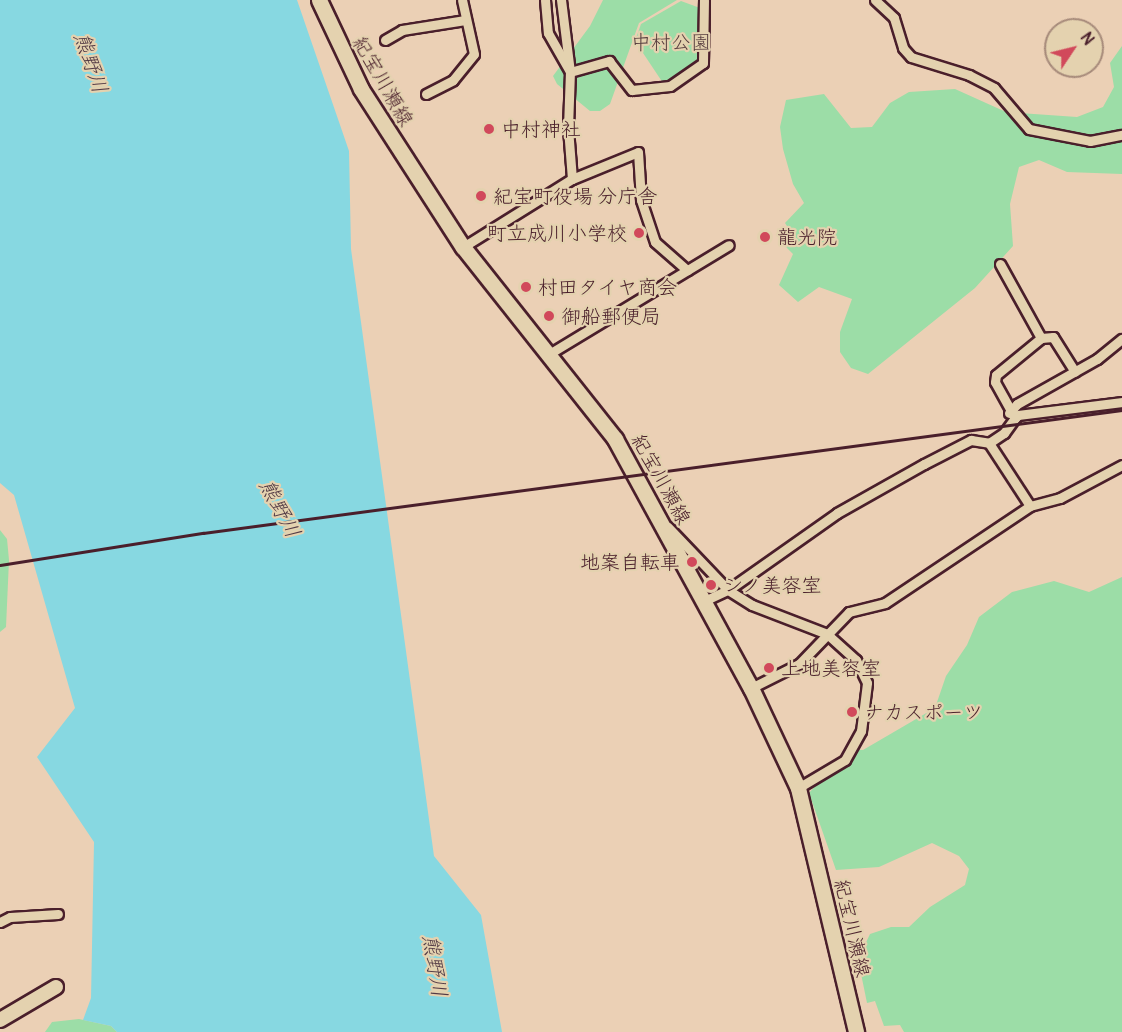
<!DOCTYPE html>
<html>
<head>
<meta charset="utf-8">
<style>
  body { margin:0 }
  #map { position:relative; width:1122px; height:1032px; overflow:hidden; background:#ebd0b5; font-family:Pangolin,"Klee One",sans-serif }
  div>[style] { position:absolute }
  .green>* { inset:0; background:#9cdda7 }
  .water>* { inset:0; background:#87d8e1 }
  .roads { filter:drop-shadow(2px 0 #4a1f2b) drop-shadow(-2px 0 #4a1f2b) drop-shadow(0 2px #4a1f2b) drop-shadow(0 -2px #4a1f2b) }
  .street>* { height:9px; margin:-4.5px; padding:0 4.5px; transform-origin:4.5px; border-radius:4.5px; background:#e4d2af }
  .secondary>* { height:14px; margin:-7px; padding:0 7px; transform-origin:7px; border-radius:7px; background:#e4d2af }
  .primary>* { height:15px; margin:-7.5px; padding:0 7.5px; transform-origin:7.5px; border-radius:7.5px; background:#e4d2af }
  .rail>* { height:3px; margin:-1.5px; padding:0 1.5px; transform-origin:1.5px; border-radius:1.5px; background:#4a1f2b }
  .dots>* { width:16px; height:16px; translate:-50% -50%; box-sizing:border-box; border:3px solid #e4d2af; border-radius:50% }
  span { translate:-50% -50%; white-space:nowrap; text-align:center; line-height:1.15; -webkit-text-stroke:4.5px #e4d2af; paint-order:stroke }
  .park-label { font-size:20px; color:#563c3e }
  .street-label { font-size:20px; color:#4a1f2b }
  .poi-label { font-size:20px; color:#4a1f2b }
  .left { translate:0 -50%; text-align:left }
  .right { translate:-100% -50%; text-align:right }
  .water-label { font-size:21px; color:#533b46; font-style:italic }
  .north { position:absolute; left:1044px; top:18px; width:60px; height:60px; box-sizing:border-box; background:#e4d2af; border:2px solid #a68a7a; border-radius:50%; rotate:55deg; font-size:16px; font-weight:700; line-height:24px; text-align:center; color:#4a1f2b }
  .north::after { content:''; display:block; margin:auto; width:21px; height:27px; background:#d1495b; clip-path:polygon(50% 0,100% 100%,50% 72%,0 100%) }
</style>
</head>
<body>
<div id="map">
  <div class="green">
    <i style="clip-path:polygon(603px 0,677px 0,639px 23px,610px 104px,600px 111px,590px 111px,557px 84px,553px 76px,590px 26px)"></i>
    <i style="clip-path:polygon(681px 1px,700px 8px,698px 59px,691px 69px,663px 83px,635px 41px,641px 24px)"></i>
    <i style="clip-path:polygon(1122px 46px,1122px 174px,1067px 172px,1039px 160px,1019px 167px,1010px 204px,1013px 246px,975px 288px,868px 374px,851px 368px,840px 352px,840px 332px,852px 299px,819px 287px,798px 302px,779px 285px,793px 254px,786px 247px,795px 238px,785px 223px,804px 203px,793px 184px,783px 149px,780px 127px,786px 100px,824px 94px,851px 128px,872px 127px,890px 103px,909px 92px,955px 89px,1006px 112px,1077px 117px,1103px 107px,1114px 87px,1110px 63px)"></i>
    <i style="clip-path:polygon(0 530px,7px 539px,9px 560px,6px 627px,0 632px)"></i>
    <i style="clip-path:polygon(1122px 577px,1122px 1032px,904px 1032px,900px 1025px,884px 1026px,875px 1001px,867px 1003px,858px 959px,870px 934px,891px 927px,909px 927px,930px 907px,965px 885px,969px 869px,959px 856px,932px 843px,879px 867px,836px 870px,809px 793px,849px 749px,863px 750px,935px 708px,946px 676px,967px 645px,979px 617px,1012px 592px,1054px 581px,1089px 592px)"></i>
    <i style="clip-path:polygon(79px 1019px,111px 1026px,117px 1032px,45px 1032px,52px 1022px)"></i>
  </div>
  <div class="water">
    <i style="clip-path:polygon(0 0,297px 0,349px 151px,351px 249px,434px 856px,481px 915px,502px 1032px,117px 1032px,111px 1026px,83px 1020px,91px 998px,94px 842px,37px 757px,75px 708px,14px 495px,0 483px)"></i>
  </div>
  <div class="roads">
    <div class="street">
      <i style="left:545px;top:0;width:33px;rotate:85deg"></i>
      <i style="left:548px;top:33px;width:43px;rotate:60.4deg"></i>
      <i style="left:875px;top:0;width:26px;rotate:43deg"></i>
      <i style="left:894px;top:18px;width:31px;rotate:73deg"></i>
      <i style="left:903px;top:48px;width:12px;rotate:48deg"></i>
      <i style="left:911px;top:57px;width:61px;rotate:17.2deg"></i>
      <i style="left:969px;top:75px;width:28px;rotate:27deg"></i>
      <i style="left:994px;top:88px;width:54px;rotate:49.5deg"></i>
      <i style="left:1029px;top:129px;width:62px;rotate:11.1deg"></i>
      <i style="left:1090px;top:141px;width:33px;rotate:-11deg"></i>
      <i style="left:385px;top:40px;width:20px;rotate:-30deg"></i>
      <i style="left:402px;top:30px;width:64px;rotate:-9deg"></i>
      <i style="left:570px;top:72px;width:41px;rotate:-15.8deg"></i>
      <i style="left:609px;top:61px;width:37px;rotate:52deg"></i>
      <i style="left:632px;top:90px;width:38px;rotate:-6deg"></i>
      <i style="left:670px;top:86px;width:40px;rotate:-34.9deg"></i>
      <i style="left:703px;top:63px;width:63px;rotate:-89.1deg"></i>
      <i style="left:426px;top:94px;width:30px;rotate:-27deg"></i>
      <i style="left:453px;top:80px;width:33px;rotate:-51deg"></i>
      <i style="left:474px;top:54px;width:55px;rotate:-102.5deg"></i>
      <i style="left:572px;top:179px;width:71px;rotate:-22.2deg"></i>
      <i style="left:638px;top:152px;width:48px;rotate:86.4deg"></i>
      <i style="left:641px;top:200px;width:44px;rotate:71.6deg"></i>
      <i style="left:655px;top:242px;width:43px;rotate:41.2deg"></i>
      <i style="left:463px;top:247px;width:128px;rotate:-32deg"></i>
      <i style="left:572px;top:179px;width:51px;rotate:-94.5deg"></i>
      <i style="left:568px;top:128px;width:56px;rotate:-88deg"></i>
      <i style="left:570px;top:72px;width:73px;rotate:-97.1deg"></i>
      <i style="left:1000px;top:264px;width:85px;rotate:61deg"></i>
      <i style="left:549px;top:354px;width:210px;rotate:-31.2deg"></i>
      <i style="left:1009px;top:413px;width:12px;rotate:-48deg"></i>
      <i style="left:1017px;top:404px;width:92px;rotate:-29.4deg"></i>
      <i style="left:1097px;top:359px;width:32px;rotate:-39deg"></i>
      <i style="left:1015px;top:418px;width:4px;rotate:-45deg"></i>
      <i style="left:1018px;top:415px;width:105px;rotate:-7.1deg"></i>
      <i style="left:989px;top:443px;width:75px;rotate:56.9deg"></i>
      <i style="left:668px;top:527px;width:87px;rotate:46.4deg"></i>
      <i style="left:728px;top:590px;width:28px;rotate:32deg"></i>
      <i style="left:752px;top:605px;width:80px;rotate:21.1deg"></i>
      <i style="left:827px;top:634px;width:39px;rotate:42deg"></i>
      <i style="left:856px;top:660px;width:25px;rotate:64deg"></i>
      <i style="left:867px;top:683px;width:48px;rotate:97.1deg"></i>
      <i style="left:861px;top:731px;width:33px;rotate:119deg"></i>
      <i style="left:845px;top:760px;width:55px;rotate:149.2deg"></i>
      <i style="left:704px;top:601px;width:26px;rotate:-25deg"></i>
      <i style="left:728px;top:590px;width:133px;rotate:-35.2deg"></i>
      <i style="left:837px;top:513px;width:100px;rotate:-29.4deg"></i>
      <i style="left:924px;top:464px;width:53px;rotate:-27.1deg"></i>
      <i style="left:971px;top:440px;width:18px;rotate:9deg"></i>
      <i style="left:989px;top:443px;width:18px;rotate:-34deg"></i>
      <i style="left:1004px;top:433px;width:19px;rotate:-54deg"></i>
      <i style="left:1015px;top:418px;width:41px;rotate:-119.1deg"></i>
      <i style="left:995px;top:382px;width:7px;rotate:-82deg"></i>
      <i style="left:996px;top:375px;width:58px;rotate:-39.4deg"></i>
      <i style="left:1041px;top:338px;width:12px;rotate:-5deg"></i>
      <i style="left:1053px;top:337px;width:41px;rotate:57.8deg"></i>
      <i style="left:751px;top:688px;width:54px;rotate:-26.6deg"></i>
      <i style="left:799px;top:664px;width:72px;rotate:-46.1deg"></i>
      <i style="left:849px;top:612px;width:37px;rotate:-14deg"></i>
      <i style="left:885px;top:603px;width:174px;rotate:-33.8deg"></i>
      <i style="left:1030px;top:506px;width:31px;rotate:-15deg"></i>
      <i style="left:1060px;top:498px;width:70px;rotate:-28deg"></i>
      <i style="left:0;top:922px;width:11px;rotate:-27deg"></i>
      <i style="left:10px;top:917px;width:48px;rotate:-3.6deg"></i>
    </div>
    <div class="secondary">
      <i style="left:0;top:1020px;width:65px;rotate:-30.5deg"></i>
    </div>
    <div class="primary">
      <i style="left:319px;top:0;width:98px;rotate:64.7deg"></i>
      <i style="left:361px;top:89px;width:188px;rotate:57.2deg"></i>
      <i style="left:463px;top:247px;width:245px;rotate:51.6deg"></i>
      <i style="left:615px;top:439px;width:284px;rotate:61.4deg"></i>
      <i style="left:751px;top:688px;width:110px;rotate:64.8deg"></i>
      <i style="left:798px;top:788px;width:251px;rotate:76.6deg"></i>
    </div>
  </div>
  <div class="rail">
    <i style="left:0;top:565px;width:206px;rotate:-9deg"></i>
    <i style="left:203px;top:533px;width:927px;rotate:-7.62deg"></i>
  </div>
  <div class="dots">
    <i style="left:489px;top:129px;background:#d1495b"></i>
    <i style="left:481px;top:196px;background:#d1495b"></i>
    <i style="left:639px;top:233px;background:#d1495b"></i>
    <i style="left:765px;top:237px;background:#d1495b"></i>
    <i style="left:526px;top:287px;background:#d1495b"></i>
    <i style="left:549px;top:316px;background:#d1495b"></i>
    <i style="left:692px;top:562px;background:#d1495b"></i>
    <i style="left:711px;top:585px;background:#d1495b"></i>
    <i style="left:769px;top:668px;background:#d1495b"></i>
    <i style="left:852px;top:712px;background:#d1495b"></i>
  </div>
  <div class="park-label">
    <span style="left:671px;top:42px">中村公園</span>
  </div>
  <div class="street-label">
    <span style="left:383px;top:81px;rotate:60deg">紀宝川瀬線</span>
    <span style="left:661px;top:479px;rotate:61deg">紀宝川瀬線</span>
    <span style="left:852px;top:928px;rotate:77deg">紀宝川瀬線</span>
  </div>
  <div class="poi-label">
    <span class="left" style="left:501px;top:129px">中村神社</span>
    <span class="left" style="left:493px;top:196px">紀宝町役場 分庁舎</span>
    <span class="right" style="left:627px;top:233px">町立成川小学校</span>
    <span class="left" style="left:777px;top:237px">龍光院</span>
    <span class="left" style="left:538px;top:287px">村田タイヤ商会</span>
    <span class="left" style="left:561px;top:316px">御船郵便局</span>
    <span class="right" style="left:680px;top:562px">地案自転車</span>
    <span class="left" style="left:723px;top:585px">シノ美容室</span>
    <span class="left" style="left:781px;top:668px">上地美容室</span>
    <span class="left" style="left:864px;top:712px">ナカスポーツ</span>
  </div>
  <div class="water-label">
    <span style="left:90px;top:63px;rotate:71deg">熊野川</span>
    <span style="left:279px;top:509px;rotate:62deg">熊野川</span>
    <span style="left:434px;top:966px;rotate:81deg">熊野川</span>
  </div>
  <div class="north">N</div>
</div>
</body>
</html>
